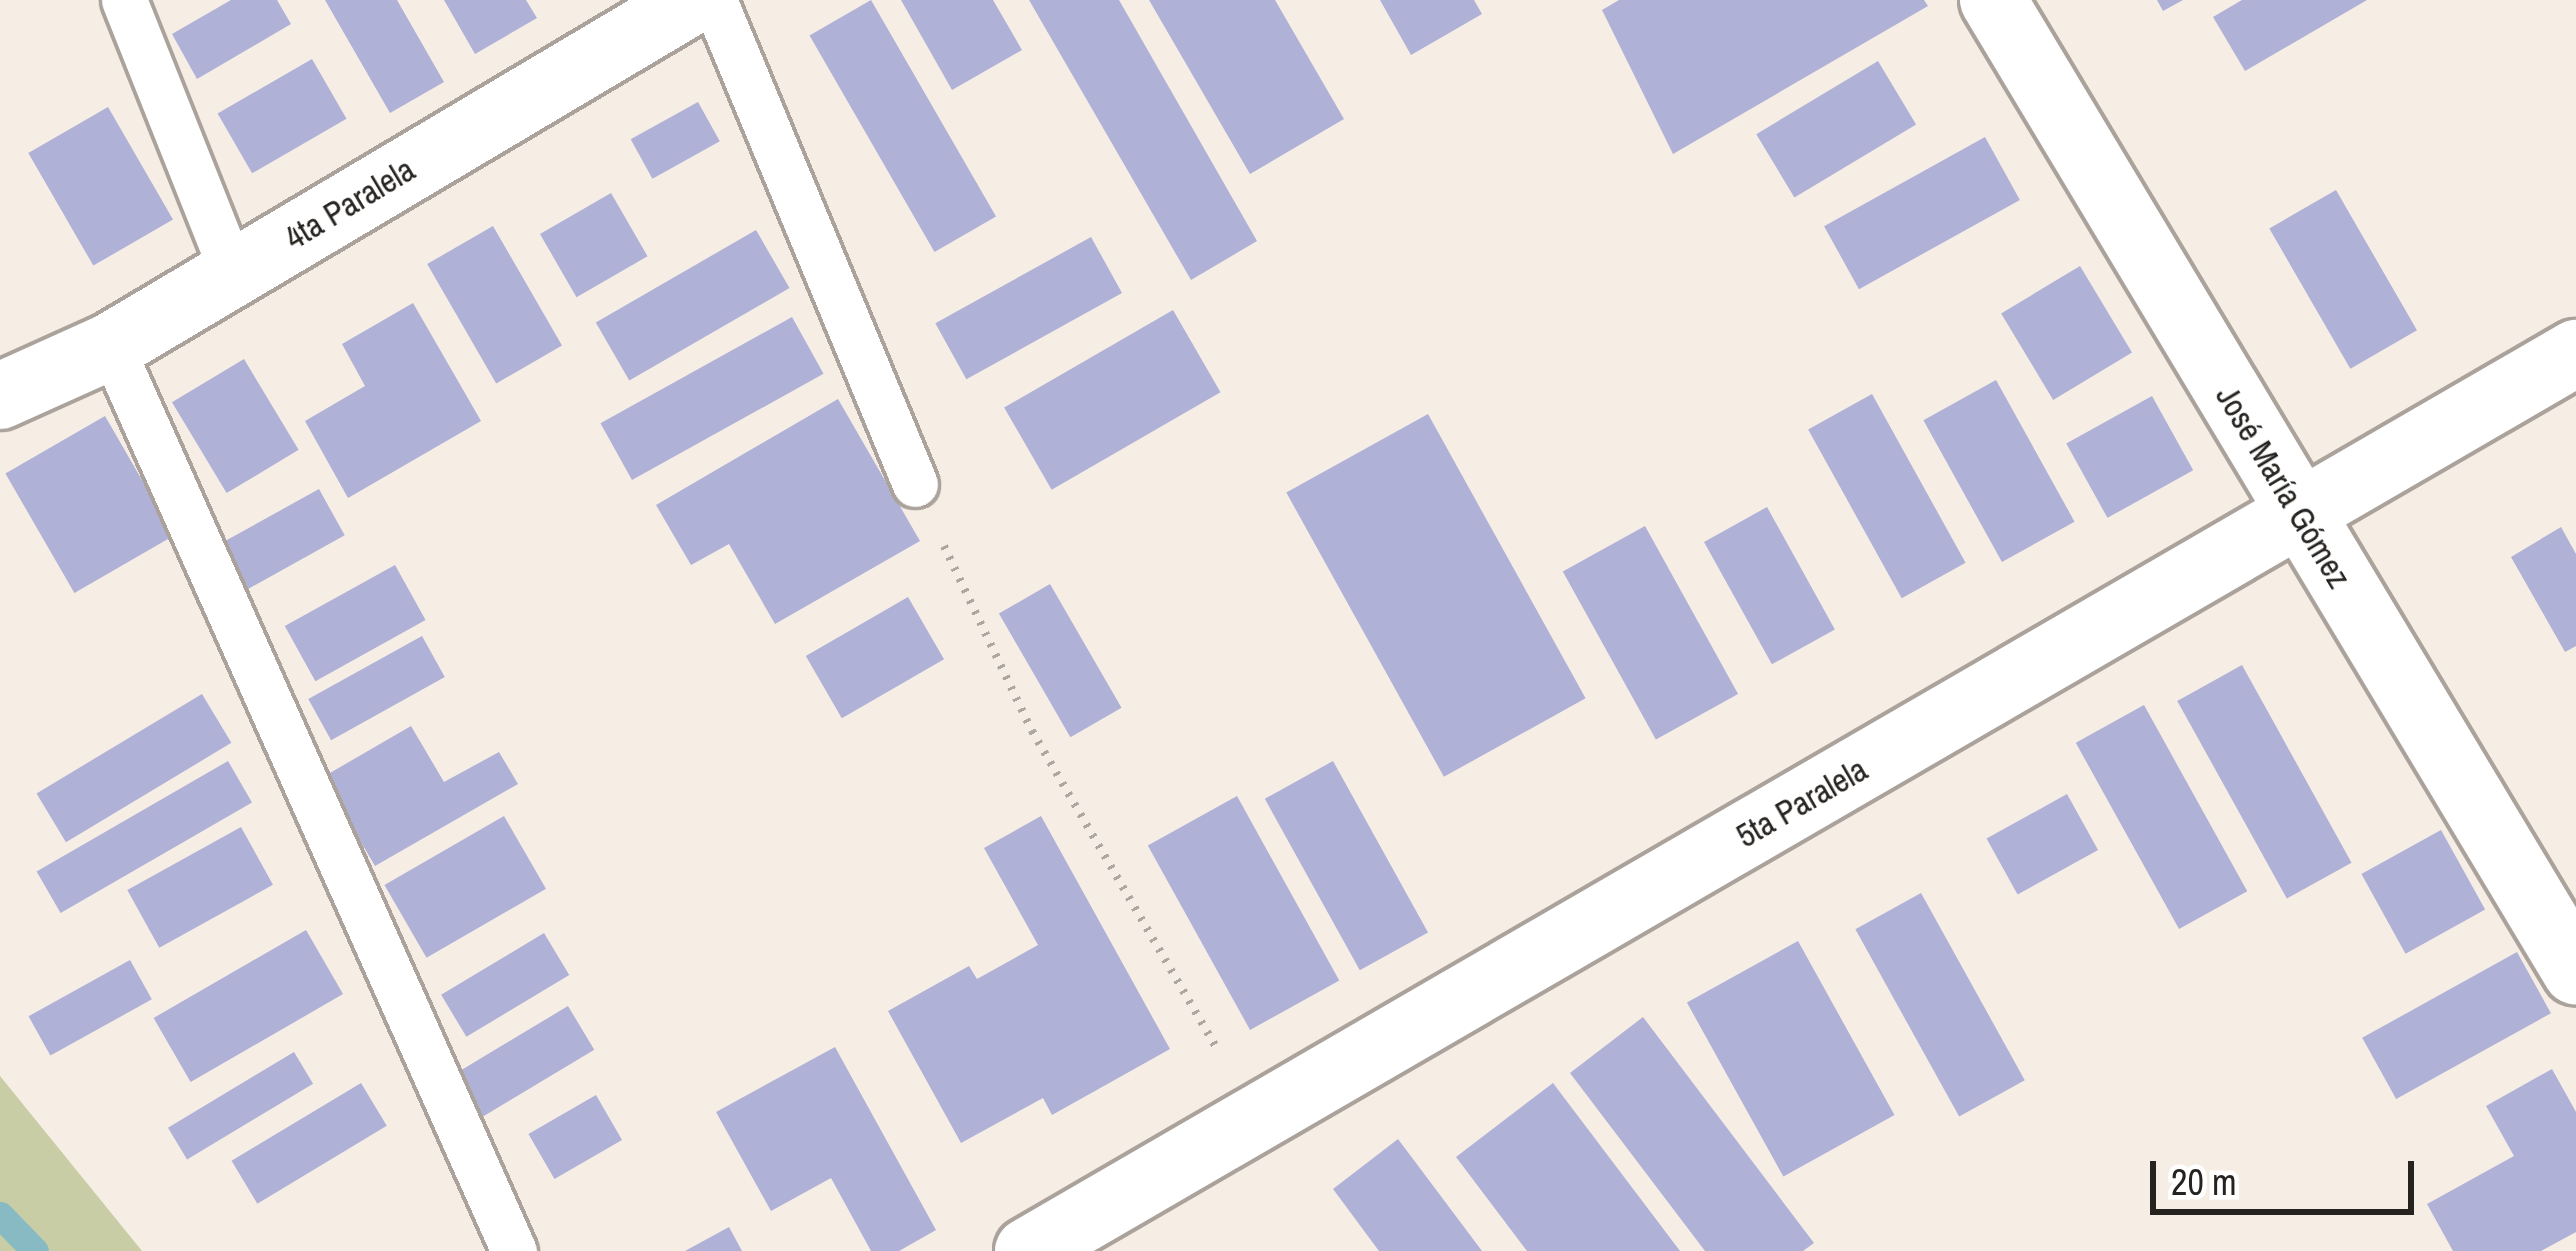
<!DOCTYPE html>
<html>
<head>
<meta charset="utf-8">
<style>
  body { margin:0 }
  #map { position:relative; width:2576px; height:1251px; overflow:hidden; background:#f6ede5; font-family:"Archivo Narrow",sans-serif }
  div>[style] { position:absolute }
  .green>* { inset:0; background:#c8cda5 }
  .stream>* { height:27px; margin:-13.5px; padding:0 13.5px; transform-origin:13.5px; border-radius:13.5px; background:#87bac2 }
  .building>* { inset:0; background:#afb1d7; transform-origin:0 0 }
  .path>* { height:8px; margin-top:-4px; transform-origin:0; background:repeating-linear-gradient(90deg,#aea7a1 0 3px,transparent 0 12px) }
  .roads { filter:drop-shadow(3px 0 #aaa29b) drop-shadow(-3px 0 #aaa29b) drop-shadow(0 3px #aaa29b) drop-shadow(0 -3px #aaa29b) }
  .lane>* { height:45px; margin:-22.5px; padding:0 22.5px; transform-origin:22.5px; border-radius:22.5px; background:#fff }
  .street>* { height:66px; margin:-33px; padding:0 33px; transform-origin:33px; border-radius:33px; background:#fff }
  span { translate:-50% -50%; white-space:nowrap; text-align:center; line-height:1.15; -webkit-text-stroke:12px #fff; paint-order:stroke }
  .street-label { font-size:33px; color:#25221f }
  .scale { position:absolute; left:2150px; top:1161px; width:264px; height:54px; box-sizing:border-box; border:6px solid #25221f; border-top:0; padding-left:15px; font-size:36px; line-height:42px; white-space:nowrap; color:#25221f; -webkit-text-stroke:9px #fff; paint-order:stroke }
</style>
</head>
<body>
<div id="map">
  <div class="green">
    <i style="clip-path:polygon(0 1076px,142px 1251px,0 1251px)"></i>
  </div>
  <div class="stream">
    <i style="left:0;top:1215px;width:50px;rotate:45.8deg"></i>
  </div>
  <div class="building">
    <i style="clip-path:polygon(231px 0,277px 0,291px 24px,197px 79px,172px 34px)"></i>
    <i style="clip-path:polygon(325px 0,397px 0,444px 82px,390px 113px)"></i>
    <i style="clip-path:polygon(444px 0,526px 0,537px 18px,475px 54px)"></i>
    <i style="left:871px;top:0;width:250px;height:71px;rotate:60deg"></i>
    <i style="clip-path:polygon(901px 0,993px 0,1022px 50px,952px 90px)"></i>
    <i style="clip-path:polygon(1029px 0,1119px 0,1257px 241px,1191px 280px)"></i>
    <i style="clip-path:polygon(1149px 0,1275px 0,1344px 119px,1250px 174px)"></i>
    <i style="clip-path:polygon(1380px 0,1474px 0,1482px 14px,1411px 55px)"></i>
    <i style="clip-path:polygon(1619px 0,1924px 0,1928px 6px,1673px 154px,1602px 10px)"></i>
    <i style="clip-path:polygon(2157px 0,2183px 0,2163px 11px)"></i>
    <i style="clip-path:polygon(2242px 0,2367px 0,2245px 71px,2213px 17px)"></i>
    <i style="left:312px;top:59px;width:69px;height:109px;rotate:60deg"></i>
    <i style="left:1878px;top:61px;width:74px;height:142px;rotate:59deg"></i>
    <i style="left:698px;top:102px;width:45px;height:77px;rotate:61deg"></i>
    <i style="left:108px;top:107px;width:130px;height:92px;rotate:60deg"></i>
    <i style="left:1985px;top:137px;width:72px;height:184px;rotate:61deg"></i>
    <i style="left:2336px;top:190px;width:162px;height:77px;rotate:60deg"></i>
    <i style="left:611px;top:193px;width:73px;height:82px;rotate:60deg"></i>
    <i style="left:493px;top:226px;width:138px;height:76px;rotate:60deg"></i>
    <i style="left:756px;top:230px;width:67px;height:185px;rotate:60deg"></i>
    <i style="left:1091px;top:237px;width:64px;height:178px;rotate:61deg"></i>
    <i style="left:2080px;top:266px;width:101px;height:92px;rotate:59deg"></i>
    <i style="clip-path:polygon(413px 303px,481px 421px,348px 498px,305px 421px,365px 386px,342px 344px)"></i>
    <i style="left:1173px;top:310px;width:95px;height:195px;rotate:60deg"></i>
    <i style="left:792px;top:317px;width:65px;height:219px;rotate:61deg"></i>
    <i style="left:244px;top:359px;width:106px;height:84px;rotate:59deg"></i>
    <i style="left:1996px;top:380px;width:162px;height:83px;rotate:61deg"></i>
    <i style="left:1872px;top:394px;width:193px;height:73px;rotate:61deg"></i>
    <i style="left:2152px;top:396px;width:85px;height:98px;rotate:61deg"></i>
    <i style="clip-path:polygon(838px 399px,920px 541px,775px 624px,729px 544px,691px 565px,656px 505px)"></i>
    <i style="left:1428px;top:414px;width:325px;height:162px;rotate:61deg"></i>
    <i style="left:105px;top:416px;width:138px;height:115px;rotate:60deg"></i>
    <i style="left:319px;top:489px;width:53px;height:113px;rotate:61deg"></i>
    <i style="left:1767px;top:507px;width:140px;height:72px;rotate:61deg"></i>
    <i style="left:1645px;top:526px;width:192px;height:94px;rotate:61deg"></i>
    <i style="clip-path:polygon(2561px 527px,2576px 554px,2576px 646px,2565px 652px,2511px 557px)"></i>
    <i style="left:395px;top:565px;width:63px;height:126px;rotate:61deg"></i>
    <i style="left:1050px;top:584px;width:143px;height:59px;rotate:60deg"></i>
    <i style="left:908px;top:597px;width:72px;height:118px;rotate:60deg"></i>
    <i style="left:422px;top:636px;width:47px;height:130px;rotate:61deg"></i>
    <i style="left:2242px;top:665px;width:226px;height:74px;rotate:61deg"></i>
    <i style="left:202px;top:694px;width:57px;height:193px;rotate:59deg"></i>
    <i style="left:2144px;top:705px;width:213px;height:78px;rotate:61deg"></i>
    <i style="clip-path:polygon(411px 726px,444px 782px,499px 752px,518px 784px,375px 866px,323px 777px)"></i>
    <i style="left:228px;top:761px;width:48px;height:221px;rotate:60deg"></i>
    <i style="left:1333px;top:761px;width:196px;height:78px;rotate:61deg"></i>
    <i style="left:2067px;top:794px;width:64px;height:92px;rotate:61deg"></i>
    <i style="left:1237px;top:796px;width:211px;height:102px;rotate:61deg"></i>
    <i style="left:504px;top:816px;width:84px;height:138px;rotate:60deg"></i>
    <i style="clip-path:polygon(1041px 816px,1170px 1049px,1052px 1115px,1043px 1098px,961px 1143px,888px 1011px,969px 966px,977px 979px,1038px 945px,984px 848px)"></i>
    <i style="left:241px;top:827px;width:66px;height:130px;rotate:61deg"></i>
    <i style="left:2441px;top:830px;width:91px;height:91px;rotate:61deg"></i>
    <i style="left:1921px;top:893px;width:214px;height:75px;rotate:61deg"></i>
    <i style="left:306px;top:930px;width:74px;height:176px;rotate:60deg"></i>
    <i style="left:544px;top:933px;width:49px;height:120px;rotate:59deg"></i>
    <i style="left:1798px;top:941px;width:199px;height:127px;rotate:61deg"></i>
    <i style="left:2517px;top:952px;width:70px;height:177px;rotate:61deg"></i>
    <i style="left:130px;top:960px;width:45px;height:116px;rotate:61deg"></i>
    <i style="left:568px;top:1006px;width:51px;height:134px;rotate:59deg"></i>
    <i style="clip-path:polygon(1643px 1017px,1814px 1243px,1803px 1251px,1705px 1251px,1570px 1073px)"></i>
    <i style="clip-path:polygon(835px 1047px,936px 1230px,899px 1251px,871px 1251px,831px 1178px,771px 1211px,716px 1112px)"></i>
    <i style="left:294px;top:1052px;width:37px;height:147px;rotate:59deg"></i>
    <i style="clip-path:polygon(2552px 1069px,2576px 1112px,2576px 1232px,2541px 1251px,2453px 1251px,2427px 1204px,2514px 1156px,2486px 1106px)"></i>
    <i style="left:361px;top:1083px;width:50px;height:151px;rotate:59deg"></i>
    <i style="clip-path:polygon(1553px 1083px,1680px 1251px,1527px 1251px,1456px 1157px)"></i>
    <i style="left:596px;top:1095px;width:52px;height:78px;rotate:60deg"></i>
    <i style="clip-path:polygon(1398px 1139px,1482px 1251px,1379px 1251px,1333px 1189px)"></i>
    <i style="clip-path:polygon(729px 1227px,742px 1251px,685px 1251px)"></i>
  </div>
  <div class="path">
    <i style="left:944px;top:546px;width:205px;rotate:64.6deg"></i>
    <i style="left:1032px;top:731px;width:368px;rotate:59.8deg"></i>
  </div>
  <div class="roads">
    <div class="lane">
      <i style="left:124px;top:0;width:295px;rotate:68.3deg"></i>
      <i style="left:714px;top:0;width:524px;rotate:67.45deg"></i>
      <i style="left:111px;top:346px;width:991px;rotate:66deg"></i>
    </div>
    <div class="street">
      <i style="left:1993px;top:0;width:1133px;rotate:59.04deg"></i>
      <i style="left:0;top:396px;width:122px;rotate:-24.2deg"></i>
      <i style="left:111px;top:346px;width:678px;rotate:-30.69deg"></i>
      <i style="left:1028px;top:1251px;width:1790px;rotate:-30.12deg"></i>
    </div>
  </div>
  <div class="street-label">
    <span style="left:350px;top:204px;rotate:-31deg">4ta Paralela</span>
    <span style="left:2283px;top:487px;rotate:59deg">José María Gómez</span>
    <span style="left:1802px;top:803px;rotate:-30deg">5ta Paralela</span>
  </div>
  <div class="scale">20 m</div>
</div>
</body>
</html>
